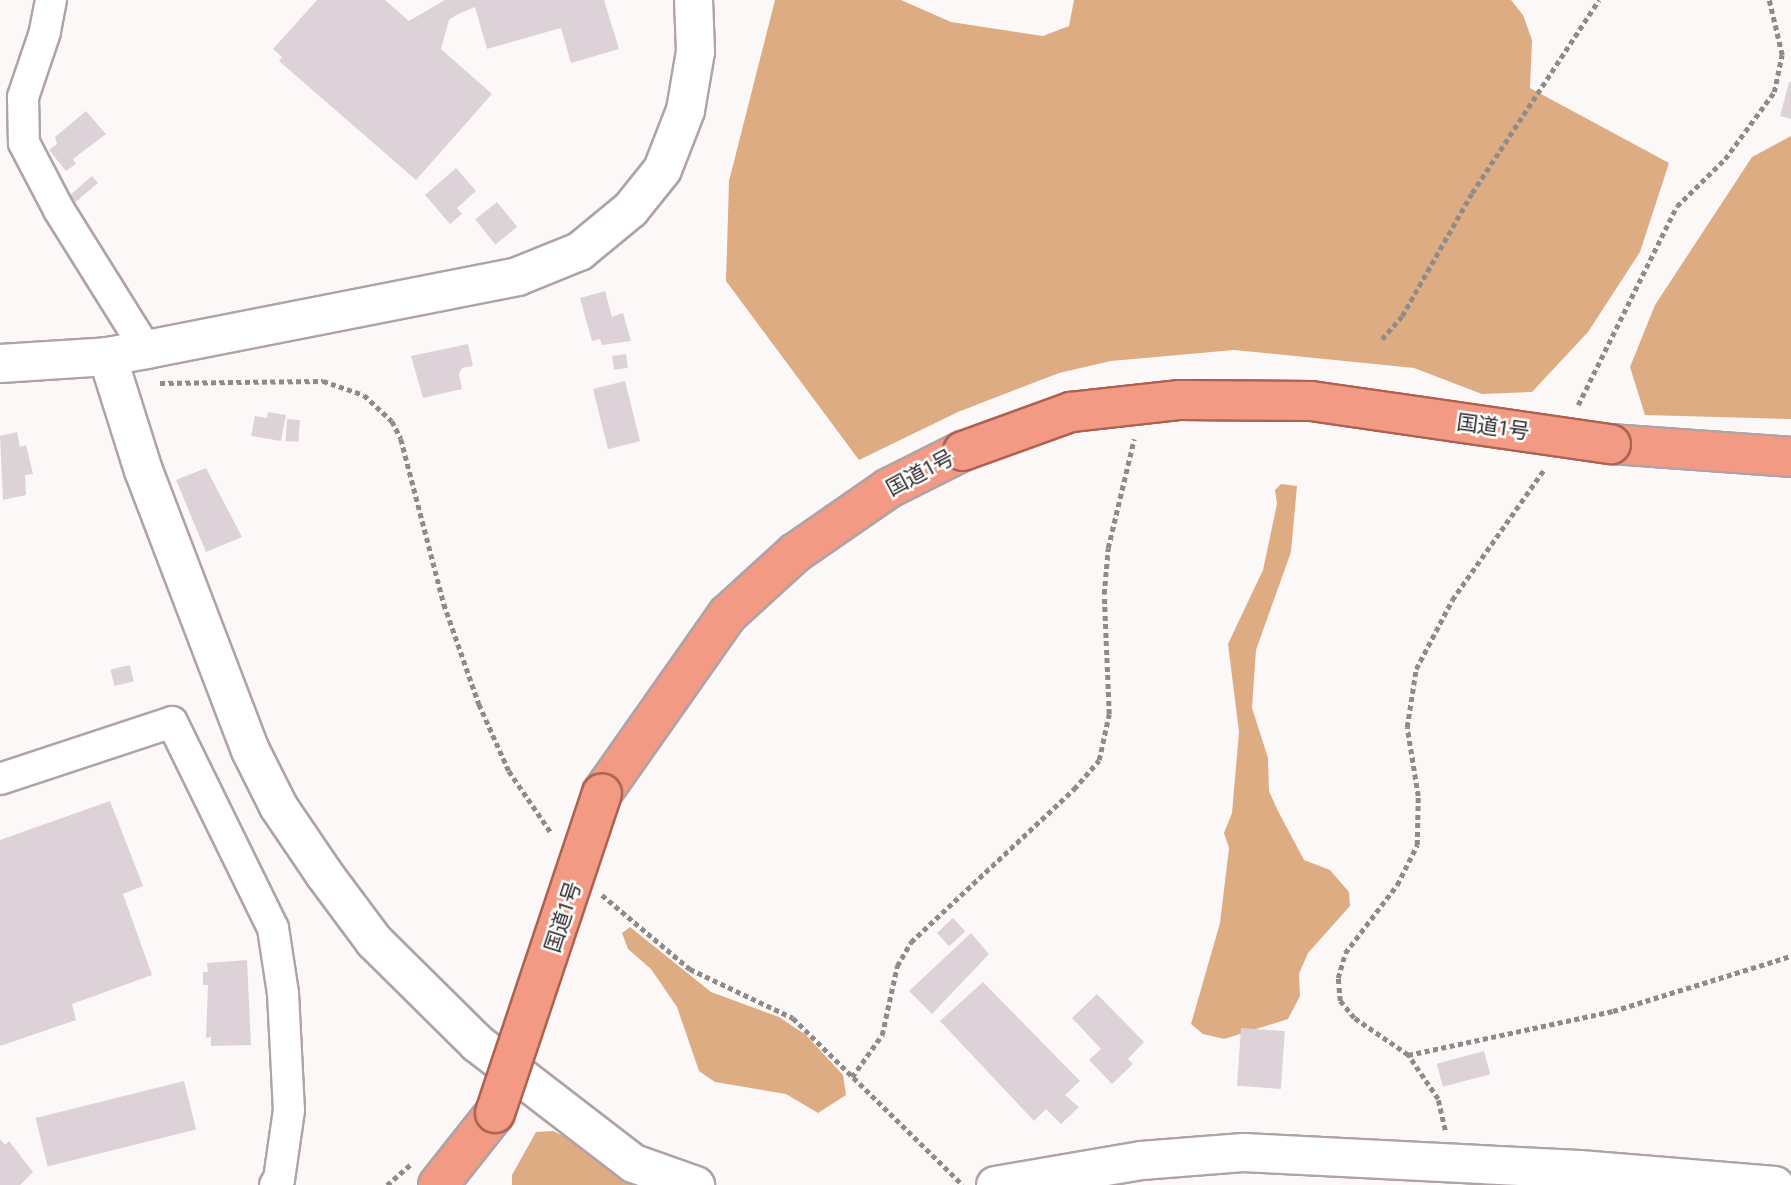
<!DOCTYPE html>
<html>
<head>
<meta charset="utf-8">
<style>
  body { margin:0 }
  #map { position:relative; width:1791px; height:1185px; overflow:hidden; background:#fdf8f8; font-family:"Roboto Condensed","Noto Sans JP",sans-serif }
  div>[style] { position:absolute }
  .forest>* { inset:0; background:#deac83 }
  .building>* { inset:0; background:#ded2d9; transform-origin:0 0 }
  .path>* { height:4.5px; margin-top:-2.25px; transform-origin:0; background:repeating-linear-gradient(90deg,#908b8b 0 5px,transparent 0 8.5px) }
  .roads { filter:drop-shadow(2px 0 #b0a3a5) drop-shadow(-2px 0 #b0a3a5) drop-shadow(0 2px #b0a3a5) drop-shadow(0 -2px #b0a3a5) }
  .minor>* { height:30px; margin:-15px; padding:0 15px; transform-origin:15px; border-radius:15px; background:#fff }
  .tertiary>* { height:37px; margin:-18.5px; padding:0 18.5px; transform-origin:18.5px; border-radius:18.5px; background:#fff }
  .trunk>* { height:38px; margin:-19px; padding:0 19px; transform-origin:19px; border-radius:19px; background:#f39a84 }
  .bridges { filter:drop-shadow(2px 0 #ad6251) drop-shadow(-2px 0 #ad6251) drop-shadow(0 2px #ad6251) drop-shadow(0 -2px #ad6251) }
  .trunk-bridge>* { height:38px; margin:-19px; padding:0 19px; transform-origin:19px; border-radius:19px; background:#f39a84 }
  span { translate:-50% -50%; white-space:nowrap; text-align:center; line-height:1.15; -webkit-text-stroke:5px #fff; paint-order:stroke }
  .street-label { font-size:21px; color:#302b2c }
</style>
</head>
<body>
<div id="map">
  <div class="forest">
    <i style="clip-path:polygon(775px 0,901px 0,951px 22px,1043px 36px,1069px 26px,1074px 0,1511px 0,1523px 15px,1532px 40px,1530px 88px,1669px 163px,1640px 252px,1588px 332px,1532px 392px,1482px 394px,1414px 368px,1234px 350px,1111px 361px,1059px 373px,958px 412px,859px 460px,726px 281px,729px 181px)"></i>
    <i style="clip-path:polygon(1791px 136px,1791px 419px,1645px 415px,1630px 367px,1655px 305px,1752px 157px)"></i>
    <i style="clip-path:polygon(1281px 484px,1297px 486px,1291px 552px,1256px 650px,1252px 708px,1268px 758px,1269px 791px,1278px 811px,1304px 860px,1330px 870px,1349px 892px,1350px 906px,1308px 953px,1299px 974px,1300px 996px,1288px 1019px,1224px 1039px,1203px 1034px,1191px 1024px,1220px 923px,1229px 848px,1224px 833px,1232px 813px,1239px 732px,1228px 644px,1263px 570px,1277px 504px,1275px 490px)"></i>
    <i style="clip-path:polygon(630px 927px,711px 992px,779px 1017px,806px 1035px,843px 1075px,846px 1095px,818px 1113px,786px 1094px,715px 1082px,699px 1071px,677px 1007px,651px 969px,628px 949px,622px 933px)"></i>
    <i style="clip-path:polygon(553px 1131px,587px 1147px,638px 1185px,512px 1185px,512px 1175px,536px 1132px)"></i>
  </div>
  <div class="building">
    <i style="clip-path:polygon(317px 0,385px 0,409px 21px,445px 0,604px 0,619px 49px,571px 63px,561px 28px,487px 49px,475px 7px,456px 15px,449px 20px,441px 49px,492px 94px,416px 180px,279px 61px,282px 57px,273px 49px)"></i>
    <i style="clip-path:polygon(1789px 82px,1791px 82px,1791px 119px,1780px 116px)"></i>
    <i style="clip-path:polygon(86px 111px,106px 134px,73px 159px,76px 164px,66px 171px,49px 150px,57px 144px,55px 137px)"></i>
    <i style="clip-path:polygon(456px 168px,476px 191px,457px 208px,462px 214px,450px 224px,425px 195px)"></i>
    <i style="left:92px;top:176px;width:9px;height:35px;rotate:49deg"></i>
    <i style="left:497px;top:202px;width:32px;height:28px;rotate:51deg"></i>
    <i style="clip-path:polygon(605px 291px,612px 317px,623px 313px,631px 341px,602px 345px,600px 339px,592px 341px,580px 298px)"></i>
    <i style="clip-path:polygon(468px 344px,473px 366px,462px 368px,459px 374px,462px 389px,423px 398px,411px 356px)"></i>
    <i style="left:626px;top:354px;width:14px;height:14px;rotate:82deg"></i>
    <i style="left:625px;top:381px;width:62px;height:33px;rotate:76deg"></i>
    <i style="clip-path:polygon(268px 412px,286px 415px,281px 441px,251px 436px,255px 416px,267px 418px)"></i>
    <i style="left:287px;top:419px;width:13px;height:22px;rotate:4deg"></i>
    <i style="clip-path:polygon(17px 432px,20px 447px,26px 445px,33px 474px,25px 475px,26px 495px,3px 500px,0 436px)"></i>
    <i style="clip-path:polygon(206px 468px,242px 537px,206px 552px,176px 480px)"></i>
    <i style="left:130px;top:665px;width:17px;height:20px;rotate:77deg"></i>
    <i style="clip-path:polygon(110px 801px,143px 886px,123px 894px,152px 975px,72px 1004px,76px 1020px,0 1046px,0 840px)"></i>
    <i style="left:953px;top:918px;width:18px;height:22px;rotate:47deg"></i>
    <i style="clip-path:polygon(971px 933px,989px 954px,932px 1014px,909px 991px)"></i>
    <i style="clip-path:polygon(247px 960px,251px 1045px,211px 1046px,211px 1037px,206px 1038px,208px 985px,203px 985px,203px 972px,208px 972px,207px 963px)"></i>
    <i style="clip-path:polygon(983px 982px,1080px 1081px,1065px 1095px,1079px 1107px,1061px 1124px,1046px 1109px,1034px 1121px,940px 1021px)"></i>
    <i style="clip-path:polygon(1097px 994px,1144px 1042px,1128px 1059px,1133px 1064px,1112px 1084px,1089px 1060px,1101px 1049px,1072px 1018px)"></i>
    <i style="left:1241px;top:1028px;width:44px;height:58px;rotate:4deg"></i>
    <i style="left:1484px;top:1051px;width:24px;height:49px;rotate:75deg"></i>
    <i style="left:184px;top:1081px;width:50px;height:153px;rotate:76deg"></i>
    <i style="clip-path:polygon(0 1139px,5px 1145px,9px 1141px,33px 1172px,20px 1185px,0 1185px)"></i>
  </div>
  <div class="path">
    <i style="left:1382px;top:339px;width:30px;rotate:-49deg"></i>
    <i style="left:1402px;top:316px;width:142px;rotate:-60.4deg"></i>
    <i style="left:1472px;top:193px;width:231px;rotate:-56.7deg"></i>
    <i style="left:160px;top:383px;width:163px;rotate:-0.7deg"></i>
    <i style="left:323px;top:381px;width:43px;rotate:18.9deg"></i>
    <i style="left:364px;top:395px;width:38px;rotate:43deg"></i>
    <i style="left:392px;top:421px;width:20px;rotate:63deg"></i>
    <i style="left:401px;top:439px;width:171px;rotate:75.4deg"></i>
    <i style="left:444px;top:604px;width:106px;rotate:70.7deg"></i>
    <i style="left:479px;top:704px;width:73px;rotate:65.9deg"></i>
    <i style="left:509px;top:771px;width:76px;rotate:55.7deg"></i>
    <i style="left:1578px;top:405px;width:222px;rotate:-63.6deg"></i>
    <i style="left:1677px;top:206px;width:67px;rotate:-44.4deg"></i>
    <i style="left:1725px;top:159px;width:83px;rotate:-53.8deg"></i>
    <i style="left:1774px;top:92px;width:38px;rotate:-78deg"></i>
    <i style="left:1782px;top:55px;width:57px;rotate:-103.3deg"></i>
    <i style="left:602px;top:895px;width:115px;rotate:40.1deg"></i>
    <i style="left:690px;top:969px;width:114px;rotate:25.4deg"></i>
    <i style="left:793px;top:1018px;width:238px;rotate:44.5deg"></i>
    <i style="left:1408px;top:1055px;width:210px;rotate:-12.1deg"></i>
    <i style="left:1613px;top:1011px;width:186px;rotate:-17.2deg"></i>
    <i style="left:852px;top:1077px;width:52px;rotate:-54.5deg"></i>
    <i style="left:882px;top:1035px;width:71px;rotate:-77.7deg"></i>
    <i style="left:897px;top:966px;width:28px;rotate:-60deg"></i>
    <i style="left:911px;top:942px;width:224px;rotate:-43.2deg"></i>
    <i style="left:1074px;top:789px;width:38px;rotate:-49deg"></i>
    <i style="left:1099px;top:760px;width:47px;rotate:-77.7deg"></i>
    <i style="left:1109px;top:714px;width:120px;rotate:-92.4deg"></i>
    <i style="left:1104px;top:594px;width:46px;rotate:-85deg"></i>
    <i style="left:1108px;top:548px;width:112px;rotate:-76.6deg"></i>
    <i style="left:1445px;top:1130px;width:32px;rotate:-103deg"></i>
    <i style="left:1438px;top:1099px;width:53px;rotate:-124.3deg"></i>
    <i style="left:1408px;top:1055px;width:65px;rotate:-145.6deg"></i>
    <i style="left:1354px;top:1018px;width:22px;rotate:-129deg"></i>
    <i style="left:1340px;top:1001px;width:23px;rotate:-95deg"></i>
    <i style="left:1338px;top:978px;width:26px;rotate:-74deg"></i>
    <i style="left:1345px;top:953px;width:86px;rotate:-52.6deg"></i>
    <i style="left:1397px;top:885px;width:45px;rotate:-63.4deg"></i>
    <i style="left:1417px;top:845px;width:49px;rotate:-88.8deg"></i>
    <i style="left:1418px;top:796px;width:70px;rotate:-99.1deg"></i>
    <i style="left:1407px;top:727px;width:59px;rotate:-81.2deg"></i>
    <i style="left:1416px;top:669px;width:78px;rotate:-62.4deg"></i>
    <i style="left:1452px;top:600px;width:161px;rotate:-54.8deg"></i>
    <i style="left:387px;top:1185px;width:32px;rotate:-41deg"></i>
  </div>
  <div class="roads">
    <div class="minor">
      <i style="left:51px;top:0;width:33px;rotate:101deg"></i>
      <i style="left:45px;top:32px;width:69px;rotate:108.7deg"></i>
      <i style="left:23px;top:97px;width:46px;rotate:88.8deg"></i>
      <i style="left:24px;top:143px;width:76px;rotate:62.4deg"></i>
      <i style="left:59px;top:210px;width:164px;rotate:58deg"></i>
      <i style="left:0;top:779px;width:181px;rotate:-18.3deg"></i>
      <i style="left:172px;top:722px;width:229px;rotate:63.9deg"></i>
      <i style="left:273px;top:928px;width:66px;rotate:81.3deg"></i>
      <i style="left:283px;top:993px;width:117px;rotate:87.1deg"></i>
      <i style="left:289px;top:1110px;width:70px;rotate:98.2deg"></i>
      <i style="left:279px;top:1179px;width:7px;rotate:124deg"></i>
    </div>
    <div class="tertiary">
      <i style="left:107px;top:356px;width:120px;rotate:72.5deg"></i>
      <i style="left:143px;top:470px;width:300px;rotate:69.1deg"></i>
      <i style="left:250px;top:750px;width:63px;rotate:63.4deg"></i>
      <i style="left:278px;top:806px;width:82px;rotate:55.9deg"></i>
      <i style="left:324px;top:874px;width:84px;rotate:53.3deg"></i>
      <i style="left:374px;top:941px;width:145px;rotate:44.7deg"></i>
      <i style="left:477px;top:1043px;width:197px;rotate:37.6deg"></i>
      <i style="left:633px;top:1163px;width:66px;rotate:19.5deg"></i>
      <i style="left:0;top:363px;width:107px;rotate:-3.7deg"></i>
      <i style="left:107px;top:356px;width:40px;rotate:-10deg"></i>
      <i style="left:146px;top:349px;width:378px;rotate:-11.1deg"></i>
      <i style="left:517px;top:276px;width:67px;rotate:-22deg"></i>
      <i style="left:579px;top:251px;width:66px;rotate:-39.5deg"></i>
      <i style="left:630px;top:209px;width:51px;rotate:-51.3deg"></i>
      <i style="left:662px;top:169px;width:63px;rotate:-68.7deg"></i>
      <i style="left:685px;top:110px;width:60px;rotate:-80.4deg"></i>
      <i style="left:695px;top:51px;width:51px;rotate:-92.2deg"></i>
      <i style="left:995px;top:1185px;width:148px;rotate:-9.7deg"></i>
      <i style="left:1141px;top:1160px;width:102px;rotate:-4.5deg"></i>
      <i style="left:1243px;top:1152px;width:336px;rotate:2.9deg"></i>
      <i style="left:1579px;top:1169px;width:196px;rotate:4.7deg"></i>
    </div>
    <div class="trunk">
      <i style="left:1611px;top:444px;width:180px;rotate:4.1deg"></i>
      <i style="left:602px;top:793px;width:218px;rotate:-54.9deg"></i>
      <i style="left:727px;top:615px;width:92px;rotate:-42.4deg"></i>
      <i style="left:795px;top:553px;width:114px;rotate:-34.7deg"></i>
      <i style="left:889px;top:488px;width:83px;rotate:-26.6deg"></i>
      <i style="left:438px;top:1185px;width:92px;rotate:-51.6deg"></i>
    </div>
  </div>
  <div class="bridges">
    <div class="trunk-bridge">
      <i style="left:963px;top:451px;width:115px;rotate:-19.9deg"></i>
      <i style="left:1071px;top:412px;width:110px;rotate:-6.3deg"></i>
      <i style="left:1180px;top:400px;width:131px;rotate:0.4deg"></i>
      <i style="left:1311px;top:401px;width:303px;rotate:8.2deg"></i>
      <i style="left:495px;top:1113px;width:337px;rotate:-71.5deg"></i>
    </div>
  </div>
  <div class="street-label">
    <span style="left:1493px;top:427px;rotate:8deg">国道1号</span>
    <span style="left:920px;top:473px;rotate:-28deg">国道1号</span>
    <span style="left:563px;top:917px;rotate:-72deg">国道1号</span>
  </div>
</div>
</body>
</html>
